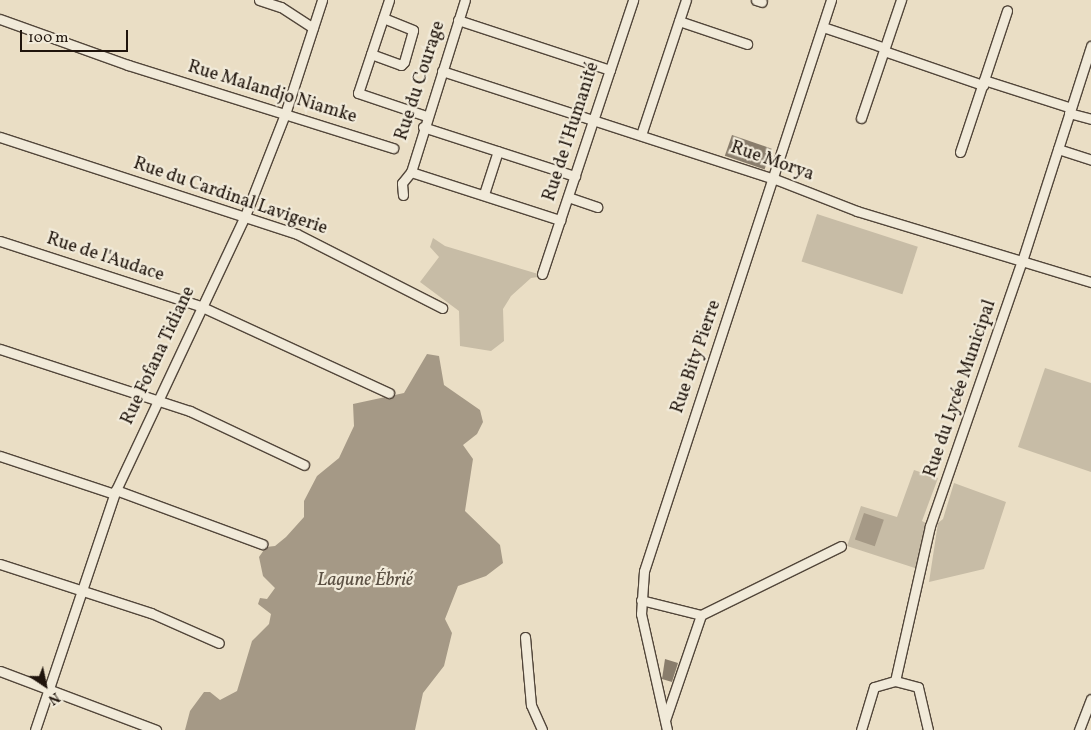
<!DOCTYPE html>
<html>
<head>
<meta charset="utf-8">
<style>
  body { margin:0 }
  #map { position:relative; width:1091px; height:730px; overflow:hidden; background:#eadec5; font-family:Vollkorn,serif }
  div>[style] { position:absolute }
  .green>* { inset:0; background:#c7bca6; transform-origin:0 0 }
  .water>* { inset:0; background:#a59986; transform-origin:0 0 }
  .building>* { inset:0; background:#897d6c; transform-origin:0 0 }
  .roads { filter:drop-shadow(1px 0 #52463a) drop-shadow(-1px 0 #52463a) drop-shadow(0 1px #52463a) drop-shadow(0 -1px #52463a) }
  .minor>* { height:9px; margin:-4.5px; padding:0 4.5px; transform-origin:4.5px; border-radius:4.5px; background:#f1ead9 }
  span { translate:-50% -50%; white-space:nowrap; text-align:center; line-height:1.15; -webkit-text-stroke:4.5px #f1ead9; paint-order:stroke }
  .street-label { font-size:18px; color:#1f140c }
  .water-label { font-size:19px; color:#5b5043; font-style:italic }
  .north { position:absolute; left:20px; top:660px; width:50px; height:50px; -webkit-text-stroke:4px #f1ead9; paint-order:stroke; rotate:146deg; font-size:14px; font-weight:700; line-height:20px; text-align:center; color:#1f140c }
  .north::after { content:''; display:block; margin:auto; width:18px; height:22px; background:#1f140c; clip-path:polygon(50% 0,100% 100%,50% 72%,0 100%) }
  .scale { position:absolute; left:20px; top:30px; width:108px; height:22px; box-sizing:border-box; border:2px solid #1f140c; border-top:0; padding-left:6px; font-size:15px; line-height:18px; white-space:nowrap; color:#1f140c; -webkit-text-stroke:4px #f1ead9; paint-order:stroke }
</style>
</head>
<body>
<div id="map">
  <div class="green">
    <i style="left:817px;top:214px;width:106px;height:50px;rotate:18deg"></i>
    <i style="clip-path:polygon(433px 238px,445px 246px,545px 276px,531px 278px,511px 296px,503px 309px,504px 341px,491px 351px,460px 346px,459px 311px,420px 282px,439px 257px,430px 247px)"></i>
    <i style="clip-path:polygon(1045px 368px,1091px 383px,1091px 472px,1018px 447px)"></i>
    <i style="clip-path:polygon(914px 470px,938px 478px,922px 521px,926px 523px,918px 569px,847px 546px,861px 506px,897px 517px)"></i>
    <i style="clip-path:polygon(954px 483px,1006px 502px,984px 569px,929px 582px,938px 523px,943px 519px)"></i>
  </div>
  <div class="water">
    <i style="clip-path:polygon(427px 354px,439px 356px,444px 385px,480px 410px,483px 422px,477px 434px,463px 445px,473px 459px,465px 511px,500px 545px,503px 563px,486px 576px,458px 586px,445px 619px,452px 633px,444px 666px,423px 693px,415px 730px,185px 730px,190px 711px,204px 692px,210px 692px,220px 700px,237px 691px,252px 641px,269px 624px,271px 614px,258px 604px,260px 598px,267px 599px,275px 588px,263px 576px,259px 557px,266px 547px,275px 546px,286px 537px,304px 517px,304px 501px,317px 476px,339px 458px,346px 443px,354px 426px,353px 404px,404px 393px)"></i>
    <i style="left:864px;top:513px;width:21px;height:28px;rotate:19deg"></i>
  </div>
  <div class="building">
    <i style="left:732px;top:135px;width:42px;height:22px;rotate:19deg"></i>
    <i style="clip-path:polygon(665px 659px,678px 663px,672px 682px,662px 679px)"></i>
  </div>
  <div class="roads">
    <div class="minor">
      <i style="left:259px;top:0;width:23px;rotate:18deg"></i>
      <i style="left:281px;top:7px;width:38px;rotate:33deg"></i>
      <i style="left:389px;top:0;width:98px;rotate:108.4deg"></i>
      <i style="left:358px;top:93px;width:72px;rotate:18.7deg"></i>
      <i style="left:756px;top:0;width:6px;rotate:18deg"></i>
      <i style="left:0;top:19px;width:136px;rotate:19.8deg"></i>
      <i style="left:128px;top:65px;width:278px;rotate:17.4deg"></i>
      <i style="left:458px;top:20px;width:160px;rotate:18.2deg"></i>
      <i style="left:679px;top:21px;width:72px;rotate:18.7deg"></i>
      <i style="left:823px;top:27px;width:65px;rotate:18.7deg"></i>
      <i style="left:884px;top:51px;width:105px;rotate:19deg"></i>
      <i style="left:371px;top:54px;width:32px;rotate:20deg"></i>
      <i style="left:401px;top:65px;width:4px;rotate:-45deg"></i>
      <i style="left:404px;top:62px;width:33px;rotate:-74deg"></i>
      <i style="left:413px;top:30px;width:32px;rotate:-158deg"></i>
      <i style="left:442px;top:71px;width:350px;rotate:18deg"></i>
      <i style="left:775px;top:179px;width:88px;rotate:21.3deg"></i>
      <i style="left:857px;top:211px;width:245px;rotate:16.9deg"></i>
      <i style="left:984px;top:80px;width:91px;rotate:17.8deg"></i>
      <i style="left:1069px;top:113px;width:23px;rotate:15deg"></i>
      <i style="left:861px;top:118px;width:125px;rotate:-71.3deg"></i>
      <i style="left:423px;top:127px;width:160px;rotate:17.9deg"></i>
      <i style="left:641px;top:135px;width:142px;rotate:-71.6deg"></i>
      <i style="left:0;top:137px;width:312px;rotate:18.1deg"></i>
      <i style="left:297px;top:234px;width:163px;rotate:27deg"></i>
      <i style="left:1058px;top:149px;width:35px;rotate:18deg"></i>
      <i style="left:960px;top:152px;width:149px;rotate:-71.6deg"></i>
      <i style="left:411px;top:172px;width:180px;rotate:-72.6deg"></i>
      <i style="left:484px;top:194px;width:45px;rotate:-72deg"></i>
      <i style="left:403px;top:195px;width:12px;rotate:-95deg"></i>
      <i style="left:402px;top:183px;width:14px;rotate:-51deg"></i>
      <i style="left:411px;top:172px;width:157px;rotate:17.9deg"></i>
      <i style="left:568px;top:197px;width:31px;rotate:19deg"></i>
      <i style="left:0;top:241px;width:210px;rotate:18deg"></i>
      <i style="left:200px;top:306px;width:208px;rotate:24.7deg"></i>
      <i style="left:542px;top:274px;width:289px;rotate:-71.6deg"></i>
      <i style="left:0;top:349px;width:200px;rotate:18.1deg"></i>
      <i style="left:190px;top:411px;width:126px;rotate:25.3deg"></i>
      <i style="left:0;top:456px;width:120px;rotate:18.4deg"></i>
      <i style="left:116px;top:490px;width:156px;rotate:20.3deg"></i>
      <i style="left:0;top:564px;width:159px;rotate:18deg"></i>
      <i style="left:151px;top:613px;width:74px;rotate:23.8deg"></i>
      <i style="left:641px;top:600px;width:62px;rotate:14deg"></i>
      <i style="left:701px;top:615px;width:111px;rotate:108.9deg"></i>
      <i style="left:701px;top:615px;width:156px;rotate:-26.2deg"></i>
      <i style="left:525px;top:637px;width:68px;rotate:85deg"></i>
      <i style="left:531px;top:705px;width:27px;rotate:66deg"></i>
      <i style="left:0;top:671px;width:167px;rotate:20.7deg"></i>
      <i style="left:35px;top:730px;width:253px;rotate:-71.4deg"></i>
      <i style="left:116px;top:490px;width:303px;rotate:-64.8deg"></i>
      <i style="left:245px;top:216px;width:110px;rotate:-68.6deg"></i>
      <i style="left:285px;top:114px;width:120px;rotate:-72deg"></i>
      <i style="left:667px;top:730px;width:119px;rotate:-102.6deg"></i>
      <i style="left:641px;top:614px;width:43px;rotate:-86deg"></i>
      <i style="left:644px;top:571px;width:601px;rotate:-71.87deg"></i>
      <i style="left:861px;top:730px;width:45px;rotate:-73.2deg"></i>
      <i style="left:874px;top:687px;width:22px;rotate:-16deg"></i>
      <i style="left:928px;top:730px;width:44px;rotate:-103.1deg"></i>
      <i style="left:918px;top:687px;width:24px;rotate:-165deg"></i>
      <i style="left:895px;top:681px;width:159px;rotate:-77.3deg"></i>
      <i style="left:930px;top:526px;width:281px;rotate:-70.9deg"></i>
      <i style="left:1022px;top:261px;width:226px;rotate:-72.2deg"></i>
      <i style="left:1079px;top:730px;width:33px;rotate:-69deg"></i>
    </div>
  </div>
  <div class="street-label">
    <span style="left:421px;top:81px;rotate:-72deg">Rue du Courage</span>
    <span style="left:272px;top:93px;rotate:17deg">Rue Malandjo Niamke</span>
    <span style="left:572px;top:132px;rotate:-72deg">Rue de l'Humanité</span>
    <span style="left:772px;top:162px;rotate:19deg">Rue Morya</span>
    <span style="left:230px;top:197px;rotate:19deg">Rue du Cardinal Lavigerie</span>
    <span style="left:105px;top:258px;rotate:18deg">Rue de l'Audace</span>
    <span style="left:159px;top:356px;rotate:-65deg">Rue Fofana Tidiane</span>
    <span style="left:697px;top:357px;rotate:-71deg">Rue Bity Pierre</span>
    <span style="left:961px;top:389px;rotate:-71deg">Rue du Lycée Municipal</span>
  </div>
  <div class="water-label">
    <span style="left:365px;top:581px">Lagune Ébrié</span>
  </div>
  <div class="north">N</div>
  <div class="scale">100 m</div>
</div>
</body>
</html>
